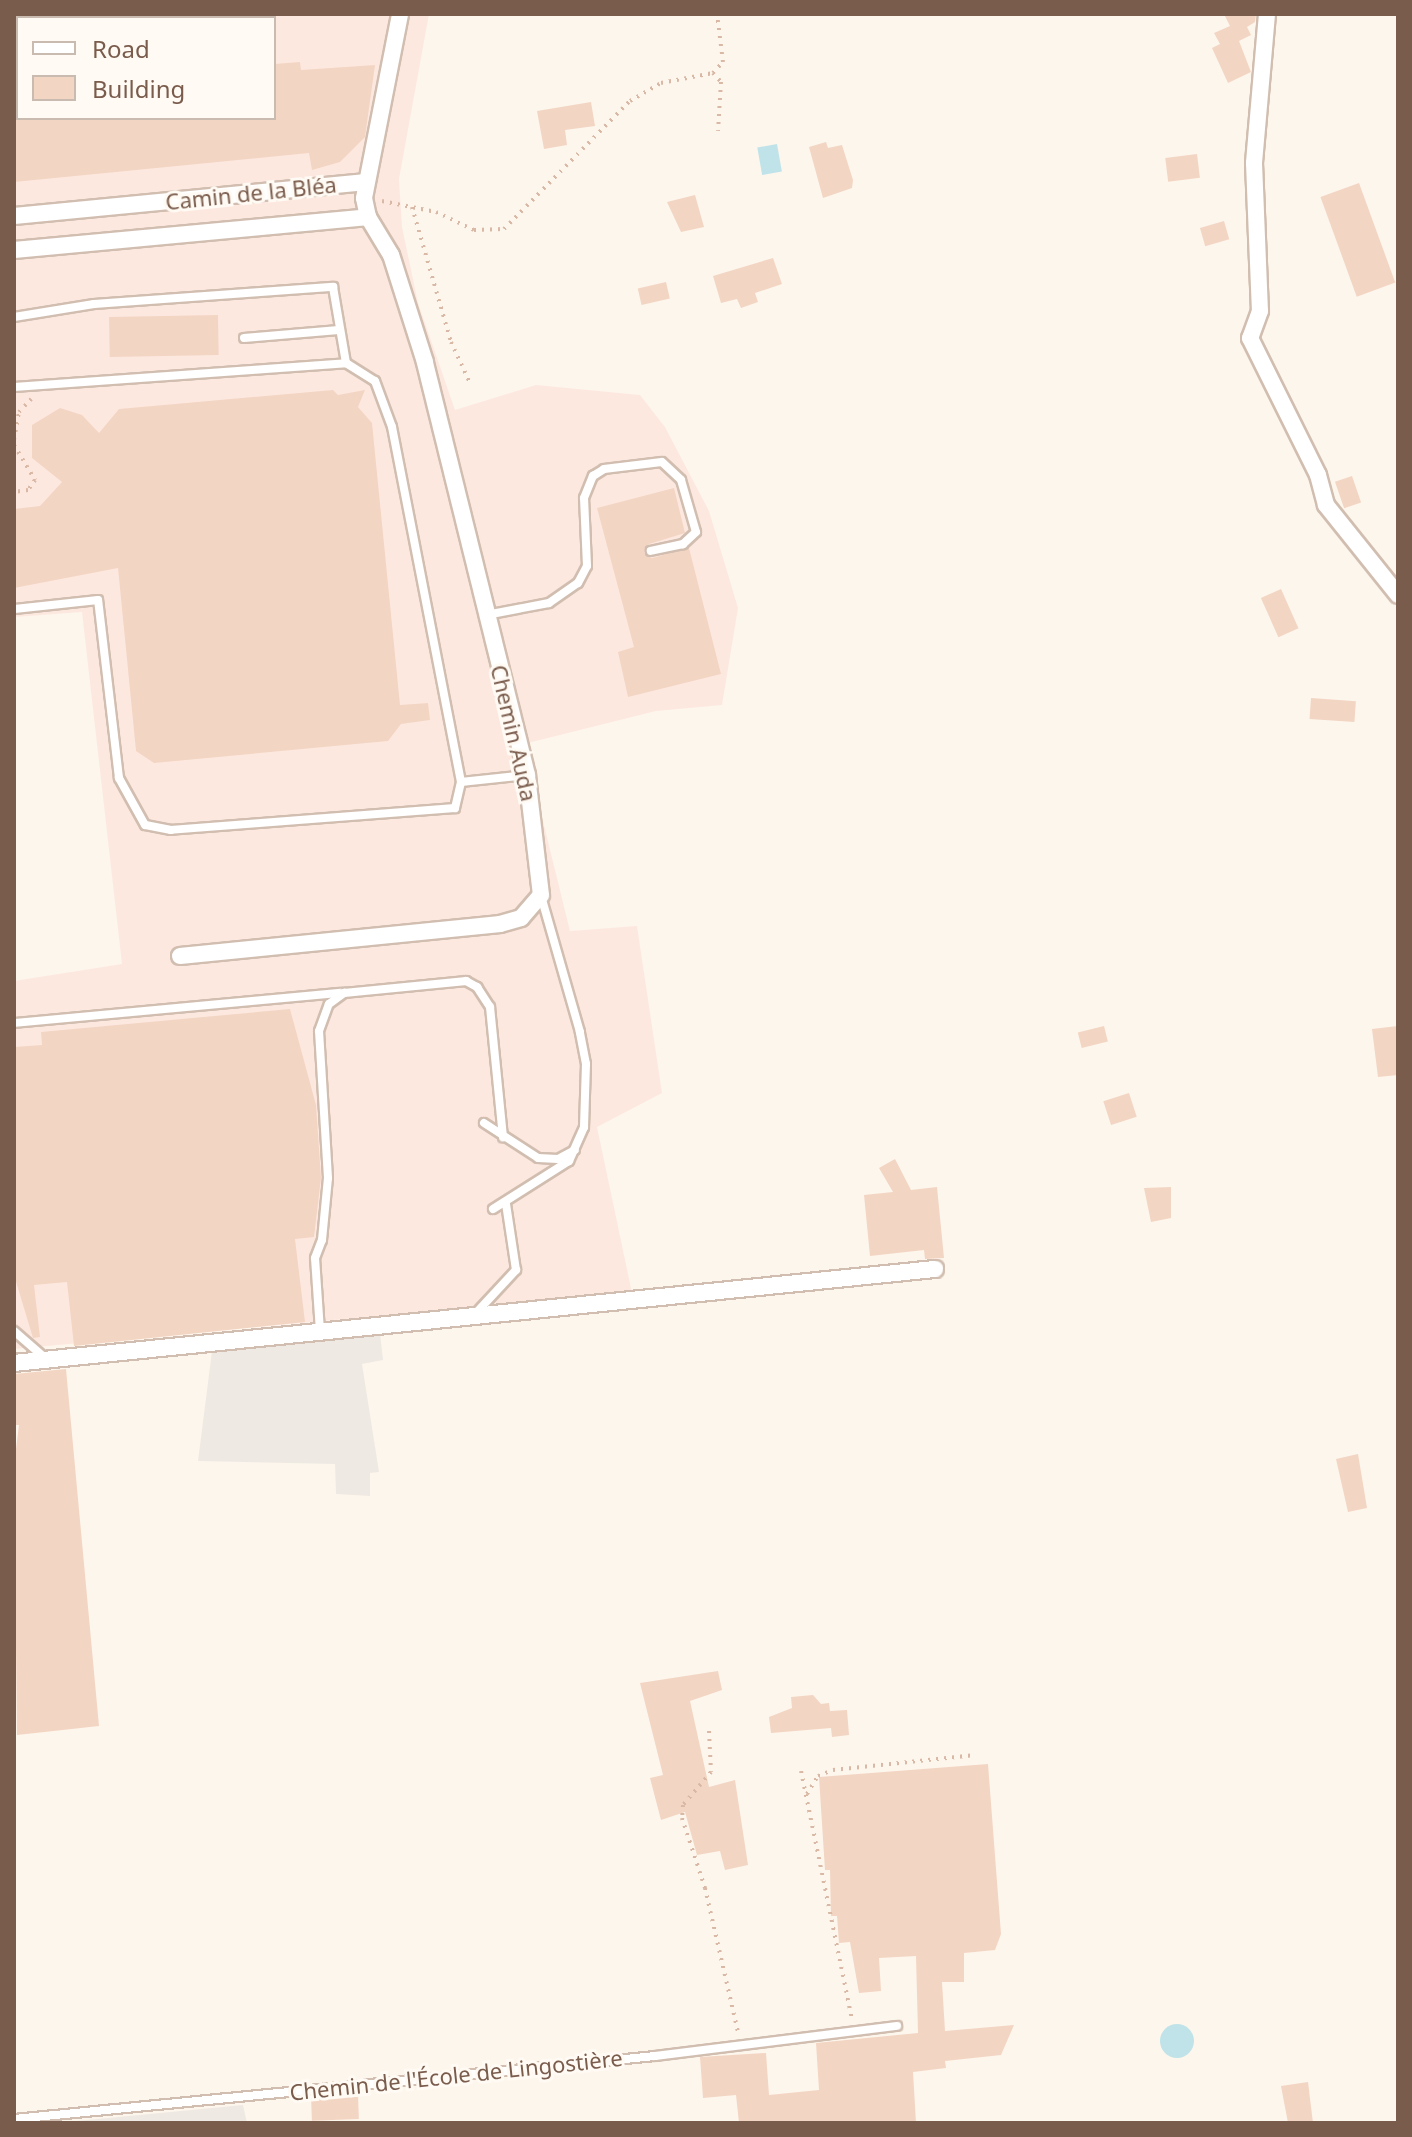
<!DOCTYPE html>
<html>
<head>
<meta charset="utf-8">
<style>
  body { margin:0 }
  #map { position:relative; width:1412px; height:2137px; overflow:hidden; background:#fdf6ec; font-family:"Noto Sans",sans-serif }
  div>[style] { position:absolute }
  .commercial>* { inset:0; background:#fde8e0 }
  .industrial>* { inset:0; background:#efe9e4 }
  .water>* { inset:0; background:#bfe3e8; transform-origin:0 0 }
  .round { border-radius:50% }
  .building>* { inset:0; background:#f3d5c3; transform-origin:0 0 }
  .path>* { height:4px; margin-top:-2px; transform-origin:0; background:repeating-linear-gradient(90deg,#d9b8a5 0 2px,transparent 0 8px) }
  .roads { filter:drop-shadow(2px 0 #d1beb0) drop-shadow(-2px 0 #d1beb0) drop-shadow(0 2px #d1beb0) drop-shadow(0 -2px #d1beb0) }
  .service>* { height:8px; margin:-4px; padding:0 4px; transform-origin:4px; border-radius:4px; background:#fff }
  .minor>* { height:16px; margin:-8px; padding:0 8px; transform-origin:8px; border-radius:8px; background:#fff }
  span { translate:-50% -50%; white-space:nowrap; text-align:center; line-height:1.15; -webkit-text-stroke:6px #fffaf3; paint-order:stroke }
  .street-label { font-size:22px; color:#7a5c4d }
  .frame { position:absolute; inset:0; border:16px solid #7a5c4d; pointer-events:none }
  .legend { position:absolute; left:16px; top:16px; width:260px; height:104px; box-sizing:border-box; background:#fffaf3; border:2px solid #cabbb1; margin:0; padding:10px 14px; list-style:none; font-size:24px; color:#7a5c4d }
  .legend li { display:flex; align-items:center; gap:16px; height:40px }
  .legend b { width:40px; border:2px solid #cabbb1 }
</style>
</head>
<body>
<div id="map">
  <div class="commercial">
    <i style="clip-path:polygon(evenodd,14px 14px,429px 14px,399px 179px,402px 227px,418px 303px,455px 410px,536px 385px,640px 395px,665px 427px,709px 511px,738px 608px,722px 705px,656px 711px,524px 744px,570px 931px,637px 926px,662px 1093px,597px 1127px,632px 1293px,14px 1349px,14px 981px,122px 964px,82px 612px,14px 617px,14px 14px,18px 18px,274px 18px,274px 118px,18px 118px,18px 18px)"></i>
  </div>
  <div class="industrial">
    <i style="clip-path:polygon(380px 1333px,383px 1360px,362px 1364px,379px 1472px,370px 1473px,370px 1496px,336px 1494px,335px 1464px,198px 1461px,212px 1351px)"></i>
    <i style="clip-path:polygon(243px 2105px,247px 2123px,56px 2123px)"></i>
  </div>
  <div class="water">
    <i style="left:777px;top:144px;width:28px;height:20px;rotate:80deg"></i>
    <i class="round" style="left:1160px;top:2024px;width:34px;height:34px"></i>
  </div>
  <div class="building">
    <i style="clip-path:polygon(1224px 14px,1256px 14px,1255px 22px,1247px 27px,1251px 35px,1239px 41px,1251px 72px,1228px 83px,1212px 48px,1220px 44px,1214px 33px,1230px 26px)"></i>
    <i style="clip-path:polygon(300px 62px,301px 70px,375px 65px,365px 137px,340px 162px,312px 170px,309px 153px,14px 182px,14px 118px,274px 118px,274px 64px)"></i>
    <i style="clip-path:polygon(591px 102px,595px 126px,565px 130px,567px 145px,544px 149px,537px 111px)"></i>
    <i style="clip-path:polygon(826px 142px,828px 148px,842px 145px,853px 180px,852px 188px,823px 198px,809px 147px)"></i>
    <i style="left:1197px;top:154px;width:24px;height:32px;rotate:83deg"></i>
    <i style="left:1359px;top:183px;width:106px;height:41px;rotate:70deg"></i>
    <i style="clip-path:polygon(695px 195px,704px 227px,681px 232px,667px 202px)"></i>
    <i style="left:1224px;top:221px;width:19px;height:25px;rotate:74deg"></i>
    <i style="clip-path:polygon(773px 258px,782px 284px,755px 293px,758px 302px,741px 308px,737px 299px,721px 303px,713px 276px)"></i>
    <i style="left:666px;top:282px;width:17px;height:29px;rotate:77deg"></i>
    <i style="left:218px;top:315px;width:40px;height:109px;rotate:89deg"></i>
    <i style="clip-path:polygon(333px 390px,338px 395px,365px 390px,358px 407px,372px 423px,400px 705px,428px 703px,430px 720px,401px 724px,388px 741px,154px 763px,136px 751px,118px 568px,14px 588px,14px 509px,40px 506px,62px 482px,32px 458px,32px 425px,60px 408px,82px 415px,99px 433px,119px 409px)"></i>
    <i style="left:1352px;top:476px;width:28px;height:18px;rotate:71deg"></i>
    <i style="clip-path:polygon(674px 488px,685px 533px,649px 544px,644px 553px,652px 558px,689px 548px,721px 674px,628px 697px,618px 652px,634px 647px,597px 508px)"></i>
    <i style="left:1281px;top:589px;width:43px;height:22px;rotate:66deg"></i>
    <i style="left:1311px;top:698px;width:45px;height:21px;rotate:4deg"></i>
    <i style="clip-path:polygon(290px 1009px,316px 1105px,321px 1178px,314px 1237px,295px 1239px,305px 1322px,74px 1346px,67px 1282px,34px 1285px,40px 1337px,33px 1338px,14px 1275px,14px 1047px,42px 1045px,41px 1032px)"></i>
    <i style="left:1104px;top:1026px;width:16px;height:27px;rotate:76deg"></i>
    <i style="clip-path:polygon(1398px 1026px,1398px 1075px,1378px 1077px,1372px 1029px)"></i>
    <i style="left:1129px;top:1093px;width:25px;height:27px;rotate:72deg"></i>
    <i style="clip-path:polygon(895px 1159px,911px 1190px,937px 1187px,944px 1258px,925px 1259px,924px 1250px,870px 1256px,864px 1195px,893px 1192px,879px 1168px)"></i>
    <i style="clip-path:polygon(1171px 1187px,1171px 1218px,1151px 1222px,1144px 1188px)"></i>
    <i style="clip-path:polygon(66px 1369px,99px 1726px,17px 1735px,14px 1465px,19px 1425px,14px 1425px,14px 1374px)"></i>
    <i style="clip-path:polygon(1358px 1454px,1367px 1508px,1348px 1512px,1336px 1459px)"></i>
    <i style="clip-path:polygon(718px 1671px,722px 1690px,690px 1701px,709px 1787px,735px 1780px,748px 1865px,725px 1870px,720px 1851px,697px 1855px,685px 1812px,661px 1820px,650px 1778px,663px 1775px,640px 1683px)"></i>
    <i style="clip-path:polygon(813px 1695px,821px 1704px,829px 1703px,830px 1711px,847px 1710px,849px 1735px,832px 1737px,831px 1728px,771px 1733px,769px 1717px,792px 1708px,791px 1697px)"></i>
    <i style="clip-path:polygon(988px 1764px,1001px 1934px,995px 1950px,964px 1953px,964px 1982px,942px 1982px,945px 2031px,1014px 2025px,1001px 2055px,945px 2061px,946px 2068px,913px 2072px,916px 2123px,739px 2123px,736px 2095px,703px 2098px,700px 2057px,766px 2053px,769px 2095px,819px 2090px,816px 2043px,918px 2033px,916px 1956px,879px 1958px,881px 1991px,859px 1993px,850px 1942px,839px 1943px,837px 1916px,831px 1916px,830px 1870px,825px 1870px,819px 1777px)"></i>
    <i style="clip-path:polygon(1308px 2082px,1313px 2123px,1288px 2123px,1281px 2086px)"></i>
    <i style="left:358px;top:2094px;width:25px;height:47px;rotate:88deg"></i>
  </div>
  <div class="path">
    <i style="left:713px;top:73px;width:15px;rotate:-48deg"></i>
    <i style="left:723px;top:62px;width:48px;rotate:-97.1deg"></i>
    <i style="left:382px;top:201px;width:55px;rotate:11.5deg"></i>
    <i style="left:436px;top:212px;width:42px;rotate:25.3deg"></i>
    <i style="left:474px;top:230px;width:30px;rotate:-2deg"></i>
    <i style="left:504px;top:229px;width:180px;rotate:-45.5deg"></i>
    <i style="left:630px;top:101px;width:36px;rotate:-30deg"></i>
    <i style="left:661px;top:83px;width:53px;rotate:-10.9deg"></i>
    <i style="left:713px;top:73px;width:12px;rotate:48deg"></i>
    <i style="left:721px;top:82px;width:49px;rotate:93.5deg"></i>
    <i style="left:412px;top:207px;width:141px;rotate:73.9deg"></i>
    <i style="left:451px;top:342px;width:45px;rotate:65.1deg"></i>
    <i style="left:14px;top:440px;width:28px;rotate:-80deg"></i>
    <i style="left:19px;top:412px;width:18px;rotate:-47deg"></i>
    <i style="left:14px;top:445px;width:41px;rotate:59deg"></i>
    <i style="left:35px;top:480px;width:12px;rotate:125deg"></i>
    <i style="left:28px;top:490px;width:14px;rotate:172deg"></i>
    <i style="left:709px;top:1731px;width:41px;rotate:87.2deg"></i>
    <i style="left:711px;top:1772px;width:43px;rotate:130.3deg"></i>
    <i style="left:683px;top:1805px;width:13px;rotate:94deg"></i>
    <i style="left:682px;top:1818px;width:74px;rotate:71.8deg"></i>
    <i style="left:705px;top:1888px;width:148px;rotate:77.1deg"></i>
    <i style="left:801px;top:1771px;width:254px;rotate:78.4deg"></i>
    <i style="left:807px;top:1794px;width:21px;rotate:-59deg"></i>
    <i style="left:818px;top:1776px;width:16px;rotate:-22deg"></i>
    <i style="left:833px;top:1770px;width:143px;rotate:-6deg"></i>
  </div>
  <div class="roads">
    <div class="service">
      <i style="left:14px;top:317px;width:81px;rotate:-9.2deg"></i>
      <i style="left:94px;top:304px;width:240px;rotate:-4.1deg"></i>
      <i style="left:333px;top:287px;width:77px;rotate:80.3deg"></i>
      <i style="left:244px;top:338px;width:95px;rotate:-4.8deg"></i>
      <i style="left:14px;top:387px;width:333px;rotate:-4.1deg"></i>
      <i style="left:346px;top:363px;width:34px;rotate:32deg"></i>
      <i style="left:375px;top:381px;width:49px;rotate:69.7deg"></i>
      <i style="left:392px;top:427px;width:362px;rotate:79deg"></i>
      <i style="left:461px;top:782px;width:27px;rotate:103deg"></i>
      <i style="left:455px;top:808px;width:285px;rotate:175.6deg"></i>
      <i style="left:171px;top:830px;width:26px;rotate:-169deg"></i>
      <i style="left:145px;top:825px;width:54px;rotate:-119deg"></i>
      <i style="left:119px;top:778px;width:179px;rotate:-96.7deg"></i>
      <i style="left:98px;top:600px;width:84px;rotate:173.9deg"></i>
      <i style="left:486px;top:615px;width:64px;rotate:-10.8deg"></i>
      <i style="left:549px;top:603px;width:35px;rotate:-35deg"></i>
      <i style="left:578px;top:583px;width:19px;rotate:-62deg"></i>
      <i style="left:587px;top:566px;width:68px;rotate:-92.5deg"></i>
      <i style="left:584px;top:498px;width:24px;rotate:-68deg"></i>
      <i style="left:593px;top:476px;width:13px;rotate:-32deg"></i>
      <i style="left:604px;top:469px;width:58px;rotate:-6.9deg"></i>
      <i style="left:662px;top:462px;width:26px;rotate:43deg"></i>
      <i style="left:681px;top:480px;width:54px;rotate:73.9deg"></i>
      <i style="left:696px;top:532px;width:18px;rotate:137deg"></i>
      <i style="left:683px;top:544px;width:33px;rotate:168deg"></i>
      <i style="left:461px;top:782px;width:66px;rotate:-6.1deg"></i>
      <i style="left:14px;top:1023px;width:327px;rotate:-5.3deg"></i>
      <i style="left:484px;top:1123px;width:64px;rotate:32.9deg"></i>
      <i style="left:538px;top:1158px;width:20px;rotate:3deg"></i>
      <i style="left:558px;top:1159px;width:19px;rotate:-28deg"></i>
      <i style="left:493px;top:1209px;width:90px;rotate:-32.3deg"></i>
      <i style="left:569px;top:1161px;width:37px;rotate:-66deg"></i>
      <i style="left:584px;top:1127px;width:63px;rotate:-88.2deg"></i>
      <i style="left:586px;top:1064px;width:33px;rotate:-101deg"></i>
      <i style="left:580px;top:1032px;width:141px;rotate:-106deg"></i>
      <i style="left:476px;top:1313px;width:59px;rotate:-47.1deg"></i>
      <i style="left:516px;top:1270px;width:67px;rotate:-98.6deg"></i>
      <i style="left:14px;top:1331px;width:40px;rotate:41deg"></i>
      <i style="left:320px;top:1331px;width:73px;rotate:-93.9deg"></i>
      <i style="left:315px;top:1258px;width:19px;rotate:-69deg"></i>
      <i style="left:322px;top:1240px;width:62px;rotate:-84.5deg"></i>
      <i style="left:328px;top:1178px;width:147px;rotate:-93.5deg"></i>
      <i style="left:319px;top:1031px;width:29px;rotate:-70deg"></i>
      <i style="left:329px;top:1004px;width:19px;rotate:-36deg"></i>
      <i style="left:344px;top:993px;width:123px;rotate:-5.6deg"></i>
      <i style="left:466px;top:981px;width:13px;rotate:29deg"></i>
      <i style="left:477px;top:987px;width:24px;rotate:57deg"></i>
      <i style="left:490px;top:1007px;width:131px;rotate:84.3deg"></i>
      <i style="left:14px;top:2119px;width:644px;rotate:-5.61deg"></i>
      <i style="left:655px;top:2056px;width:244px;rotate:-7.1deg"></i>
    </div>
    <div class="minor">
      <i style="left:1267px;top:14px;width:150px;rotate:95deg"></i>
      <i style="left:1254px;top:163px;width:148px;rotate:87.7deg"></i>
      <i style="left:1260px;top:311px;width:29px;rotate:110deg"></i>
      <i style="left:1250px;top:338px;width:153px;rotate:63.6deg"></i>
      <i style="left:1318px;top:475px;width:31px;rotate:75deg"></i>
      <i style="left:1326px;top:505px;width:115px;rotate:51.3deg"></i>
      <i style="left:14px;top:216px;width:354px;rotate:-5.5deg"></i>
      <i style="left:14px;top:250px;width:356px;rotate:-5.3deg"></i>
      <i style="left:180px;top:956px;width:322px;rotate:-5.7deg"></i>
      <i style="left:500px;top:924px;width:22px;rotate:-16deg"></i>
      <i style="left:521px;top:918px;width:30px;rotate:-49deg"></i>
      <i style="left:541px;top:895px;width:121px;rotate:-96.7deg"></i>
      <i style="left:527px;top:775px;width:425px;rotate:-103.9deg"></i>
      <i style="left:425px;top:362px;width:112px;rotate:-107.6deg"></i>
      <i style="left:391px;top:255px;width:44px;rotate:-121.2deg"></i>
      <i style="left:368px;top:217px;width:19px;rotate:-102deg"></i>
      <i style="left:364px;top:198px;width:187px;rotate:-78.9deg"></i>
      <i style="left:14px;top:1363px;width:926px;rotate:-5.83deg"></i>
    </div>
  </div>
  <div class="street-label">
    <span style="left:251px;top:193px;rotate:-6deg">Camin de la Bléa</span>
    <span style="left:514px;top:733px;rotate:77deg">Chemin Auda</span>
    <span style="left:456px;top:2075px;rotate:-6deg">Chemin de l'École de Lingostière</span>
  </div>
  <div class="frame"></div>
  <ul class="legend">
  <li><b style="height:10px;background:#fff"></b>Road</li>
  <li><b style="height:22px;background:#f3d5c3"></b>Building</li>
  </ul>
</div>
</body>
</html>
